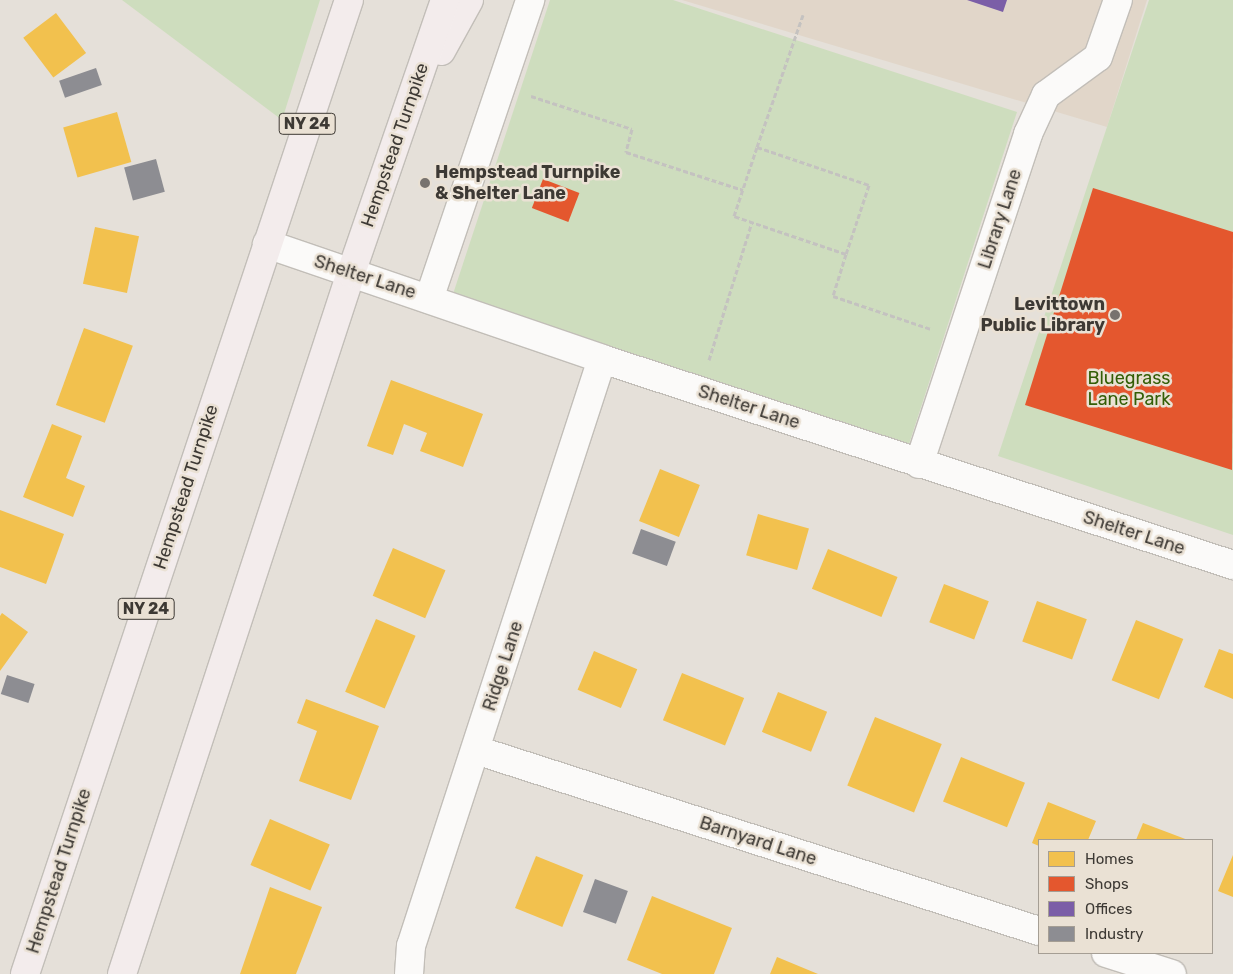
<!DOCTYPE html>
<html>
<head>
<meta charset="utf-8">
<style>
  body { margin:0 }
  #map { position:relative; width:1233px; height:974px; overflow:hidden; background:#e5e0d9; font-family:Rubik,sans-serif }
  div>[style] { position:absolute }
  .built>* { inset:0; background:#e1d6c9 }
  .green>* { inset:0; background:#ceddbe }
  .homes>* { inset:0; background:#f2c14e; transform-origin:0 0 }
  .shops>* { inset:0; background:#e4572e; transform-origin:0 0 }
  .offices>* { inset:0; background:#7b5ea7 }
  .industry>* { inset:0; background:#8d8d92; transform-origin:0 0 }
  .path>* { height:3px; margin-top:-1.5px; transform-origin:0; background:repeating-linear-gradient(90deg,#c4c2c0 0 5px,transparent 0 7.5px) }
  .roads { filter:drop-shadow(1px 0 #c2beb8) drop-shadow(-1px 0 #c2beb8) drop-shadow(0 1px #c2beb8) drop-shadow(0 -1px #c2beb8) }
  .minor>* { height:28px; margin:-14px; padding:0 14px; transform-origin:14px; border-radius:14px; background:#fbfaf9 }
  .primary>* { height:28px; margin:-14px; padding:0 14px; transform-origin:14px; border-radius:14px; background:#f3ecec }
  .dots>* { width:14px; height:14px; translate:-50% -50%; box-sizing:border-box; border:2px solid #eae1d4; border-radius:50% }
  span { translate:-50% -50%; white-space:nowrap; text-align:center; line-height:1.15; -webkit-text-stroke:5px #eae1d4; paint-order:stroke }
  .shield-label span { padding:1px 4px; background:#eae1d4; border:1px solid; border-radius:4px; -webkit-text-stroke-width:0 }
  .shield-label { font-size:16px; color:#3d3934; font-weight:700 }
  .street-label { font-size:18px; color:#3d3934 }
  .poi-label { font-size:18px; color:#3d3934; font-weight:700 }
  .left { translate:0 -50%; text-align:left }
  .right { translate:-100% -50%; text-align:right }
  .park-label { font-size:18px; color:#335e06 }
  .legend { position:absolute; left:1038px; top:839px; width:175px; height:115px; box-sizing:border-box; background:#eae1d4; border:1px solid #a59e94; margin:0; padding:6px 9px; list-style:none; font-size:15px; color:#3d3934 }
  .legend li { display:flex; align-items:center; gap:10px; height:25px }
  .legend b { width:25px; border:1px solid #a59e94 }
</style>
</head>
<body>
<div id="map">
  <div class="built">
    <i style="clip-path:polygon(682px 0,1147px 0,1107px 127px)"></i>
  </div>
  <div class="green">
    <i style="clip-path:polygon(122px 0,320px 0,282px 120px)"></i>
    <i style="clip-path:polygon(550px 0,673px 0,1017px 112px,909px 444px,452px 297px)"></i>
    <i style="clip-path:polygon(1149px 0,1233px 0,1233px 535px,998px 456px)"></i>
  </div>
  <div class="homes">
    <i style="left:56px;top:13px;width:50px;height:41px;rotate:53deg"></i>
    <i style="left:117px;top:112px;width:52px;height:56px;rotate:74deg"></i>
    <i style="left:95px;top:227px;width:45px;height:58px;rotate:12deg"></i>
    <i style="left:84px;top:328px;width:52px;height:82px;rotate:20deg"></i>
    <i style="clip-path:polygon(391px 380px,483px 414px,463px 467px,420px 451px,427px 433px,404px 424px,393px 455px,367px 446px)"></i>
    <i style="clip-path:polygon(52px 424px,82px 436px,66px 478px,85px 486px,73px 517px,23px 497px)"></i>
    <i style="left:660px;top:469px;width:43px;height:56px;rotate:22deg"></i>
    <i style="clip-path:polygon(0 510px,64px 534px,46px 584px,0 567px)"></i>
    <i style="left:758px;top:514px;width:53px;height:43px;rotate:16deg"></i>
    <i style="left:393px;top:548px;width:57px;height:52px;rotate:23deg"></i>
    <i style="left:828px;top:549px;width:75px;height:43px;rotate:22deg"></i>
    <i style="left:944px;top:584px;width:48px;height:41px;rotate:21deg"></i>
    <i style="left:1037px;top:601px;width:53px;height:43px;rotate:20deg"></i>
    <i style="clip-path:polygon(2px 613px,28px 632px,0 671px,0 616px)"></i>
    <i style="left:376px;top:619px;width:43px;height:79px;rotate:23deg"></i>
    <i style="left:1136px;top:620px;width:51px;height:65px;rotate:22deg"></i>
    <i style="clip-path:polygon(1219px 649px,1233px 654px,1233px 699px,1204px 687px)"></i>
    <i style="left:594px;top:651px;width:47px;height:42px;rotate:23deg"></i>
    <i style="left:682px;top:673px;width:67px;height:51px;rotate:22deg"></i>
    <i style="left:778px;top:692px;width:53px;height:43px;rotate:22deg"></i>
    <i style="clip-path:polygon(306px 699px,379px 726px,351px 800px,299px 781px,317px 731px,297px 723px)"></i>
    <i style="left:875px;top:717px;width:72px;height:74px;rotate:22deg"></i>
    <i style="left:961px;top:757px;width:69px;height:48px;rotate:22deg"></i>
    <i style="clip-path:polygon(1048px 802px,1096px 821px,1088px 840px,1039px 840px,1039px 846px,1032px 843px)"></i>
    <i style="left:270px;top:819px;width:65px;height:50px;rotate:23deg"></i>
    <i style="clip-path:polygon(1143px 823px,1188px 840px,1136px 840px)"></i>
    <i style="clip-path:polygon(1233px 855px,1233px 897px,1218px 891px)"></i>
    <i style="left:536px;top:856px;width:51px;height:56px;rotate:22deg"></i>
    <i style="clip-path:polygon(270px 887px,322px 907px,296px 974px,240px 974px)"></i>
    <i style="clip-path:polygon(652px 896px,732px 928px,714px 974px,662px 974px,627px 960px)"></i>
    <i style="clip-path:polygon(777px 957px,818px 974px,770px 974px)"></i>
  </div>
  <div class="shops">
    <i style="left:543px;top:179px;width:39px;height:31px;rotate:21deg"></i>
    <i style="clip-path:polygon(1093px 188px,1233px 232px,1232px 470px,1025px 405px)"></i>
  </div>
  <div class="offices">
    <i style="clip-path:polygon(967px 0,1007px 0,1003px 12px)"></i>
  </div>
  <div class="industry">
    <i style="left:96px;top:68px;width:18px;height:39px;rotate:71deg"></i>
    <i style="left:156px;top:159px;width:34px;height:33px;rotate:75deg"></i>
    <i style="left:641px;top:529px;width:37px;height:26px;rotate:20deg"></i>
    <i style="left:7px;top:675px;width:29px;height:20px;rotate:18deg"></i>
    <i style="left:595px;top:879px;width:35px;height:35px;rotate:20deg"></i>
  </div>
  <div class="path">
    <i style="left:531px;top:96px;width:106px;rotate:18.1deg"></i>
    <i style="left:632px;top:129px;width:24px;rotate:105deg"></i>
    <i style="left:626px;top:152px;width:123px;rotate:18deg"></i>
    <i style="left:757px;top:147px;width:118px;rotate:18.7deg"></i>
    <i style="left:869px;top:185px;width:73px;rotate:108.4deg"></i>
    <i style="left:846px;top:254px;width:118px;rotate:-161.3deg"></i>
    <i style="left:734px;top:216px;width:73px;rotate:-71.6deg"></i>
    <i style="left:757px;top:147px;width:140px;rotate:-70.8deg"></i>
    <i style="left:846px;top:254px;width:44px;rotate:107.2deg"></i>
    <i style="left:833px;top:296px;width:103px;rotate:18.6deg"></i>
    <i style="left:709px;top:360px;width:145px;rotate:-72.7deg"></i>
  </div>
  <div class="roads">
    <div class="minor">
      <i style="left:267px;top:244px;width:354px;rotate:18.9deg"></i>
      <i style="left:602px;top:359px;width:664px;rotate:18.08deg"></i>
      <i style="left:429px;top:299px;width:316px;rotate:-71.3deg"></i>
      <i style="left:919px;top:464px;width:348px;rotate:-71.7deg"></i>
      <i style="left:1028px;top:134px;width:43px;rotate:-65.2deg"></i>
      <i style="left:1046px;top:95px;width:64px;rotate:-36.2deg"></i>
      <i style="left:1098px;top:57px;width:60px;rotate:-70.7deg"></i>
      <i style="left:476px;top:750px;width:591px;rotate:17.82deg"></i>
      <i style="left:1106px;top:953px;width:69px;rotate:17.7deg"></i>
      <i style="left:409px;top:974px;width:28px;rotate:-86deg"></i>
      <i style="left:411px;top:946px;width:617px;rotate:-71.98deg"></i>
    </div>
    <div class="primary">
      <i style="left:441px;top:51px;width:58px;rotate:-61.2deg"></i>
      <i style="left:25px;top:974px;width:1026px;rotate:-71.6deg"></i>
      <i style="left:122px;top:974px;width:737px;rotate:-71.91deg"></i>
      <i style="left:351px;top:273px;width:289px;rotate:-71deg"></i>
    </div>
  </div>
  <div class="dots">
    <i style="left:425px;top:183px;background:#78736e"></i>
    <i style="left:1115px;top:315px;background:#78736e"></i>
  </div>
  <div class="shield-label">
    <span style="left:307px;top:124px">NY 24</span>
    <span style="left:146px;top:609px">NY 24</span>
  </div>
  <div class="street-label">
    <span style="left:395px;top:145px;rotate:-71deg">Hempstead Turnpike</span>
    <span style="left:1000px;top:219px;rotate:-72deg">Library Lane</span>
    <span style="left:365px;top:277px;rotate:18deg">Shelter Lane</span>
    <span style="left:749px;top:407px;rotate:18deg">Shelter Lane</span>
    <span style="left:186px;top:487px;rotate:-72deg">Hempstead Turnpike</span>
    <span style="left:1134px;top:533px;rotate:18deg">Shelter Lane</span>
    <span style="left:503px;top:666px;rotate:-72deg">Ridge Lane</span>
    <span style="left:758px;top:841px;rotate:18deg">Barnyard Lane</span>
    <span style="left:59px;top:871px;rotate:-72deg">Hempstead Turnpike</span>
  </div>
  <div class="poi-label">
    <span class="left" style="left:435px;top:183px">Hempstead Turnpike<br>&amp; Shelter Lane</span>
    <span class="right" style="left:1105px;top:315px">Levittown<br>Public Library</span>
  </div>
  <div class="park-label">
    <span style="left:1129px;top:389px">Bluegrass<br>Lane Park</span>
  </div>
  <ul class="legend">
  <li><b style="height:14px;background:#f2c14e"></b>Homes</li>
  <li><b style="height:14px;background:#e4572e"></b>Shops</li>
  <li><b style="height:14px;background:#7b5ea7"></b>Offices</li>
  <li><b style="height:14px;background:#8d8d92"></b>Industry</li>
  </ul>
</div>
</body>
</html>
